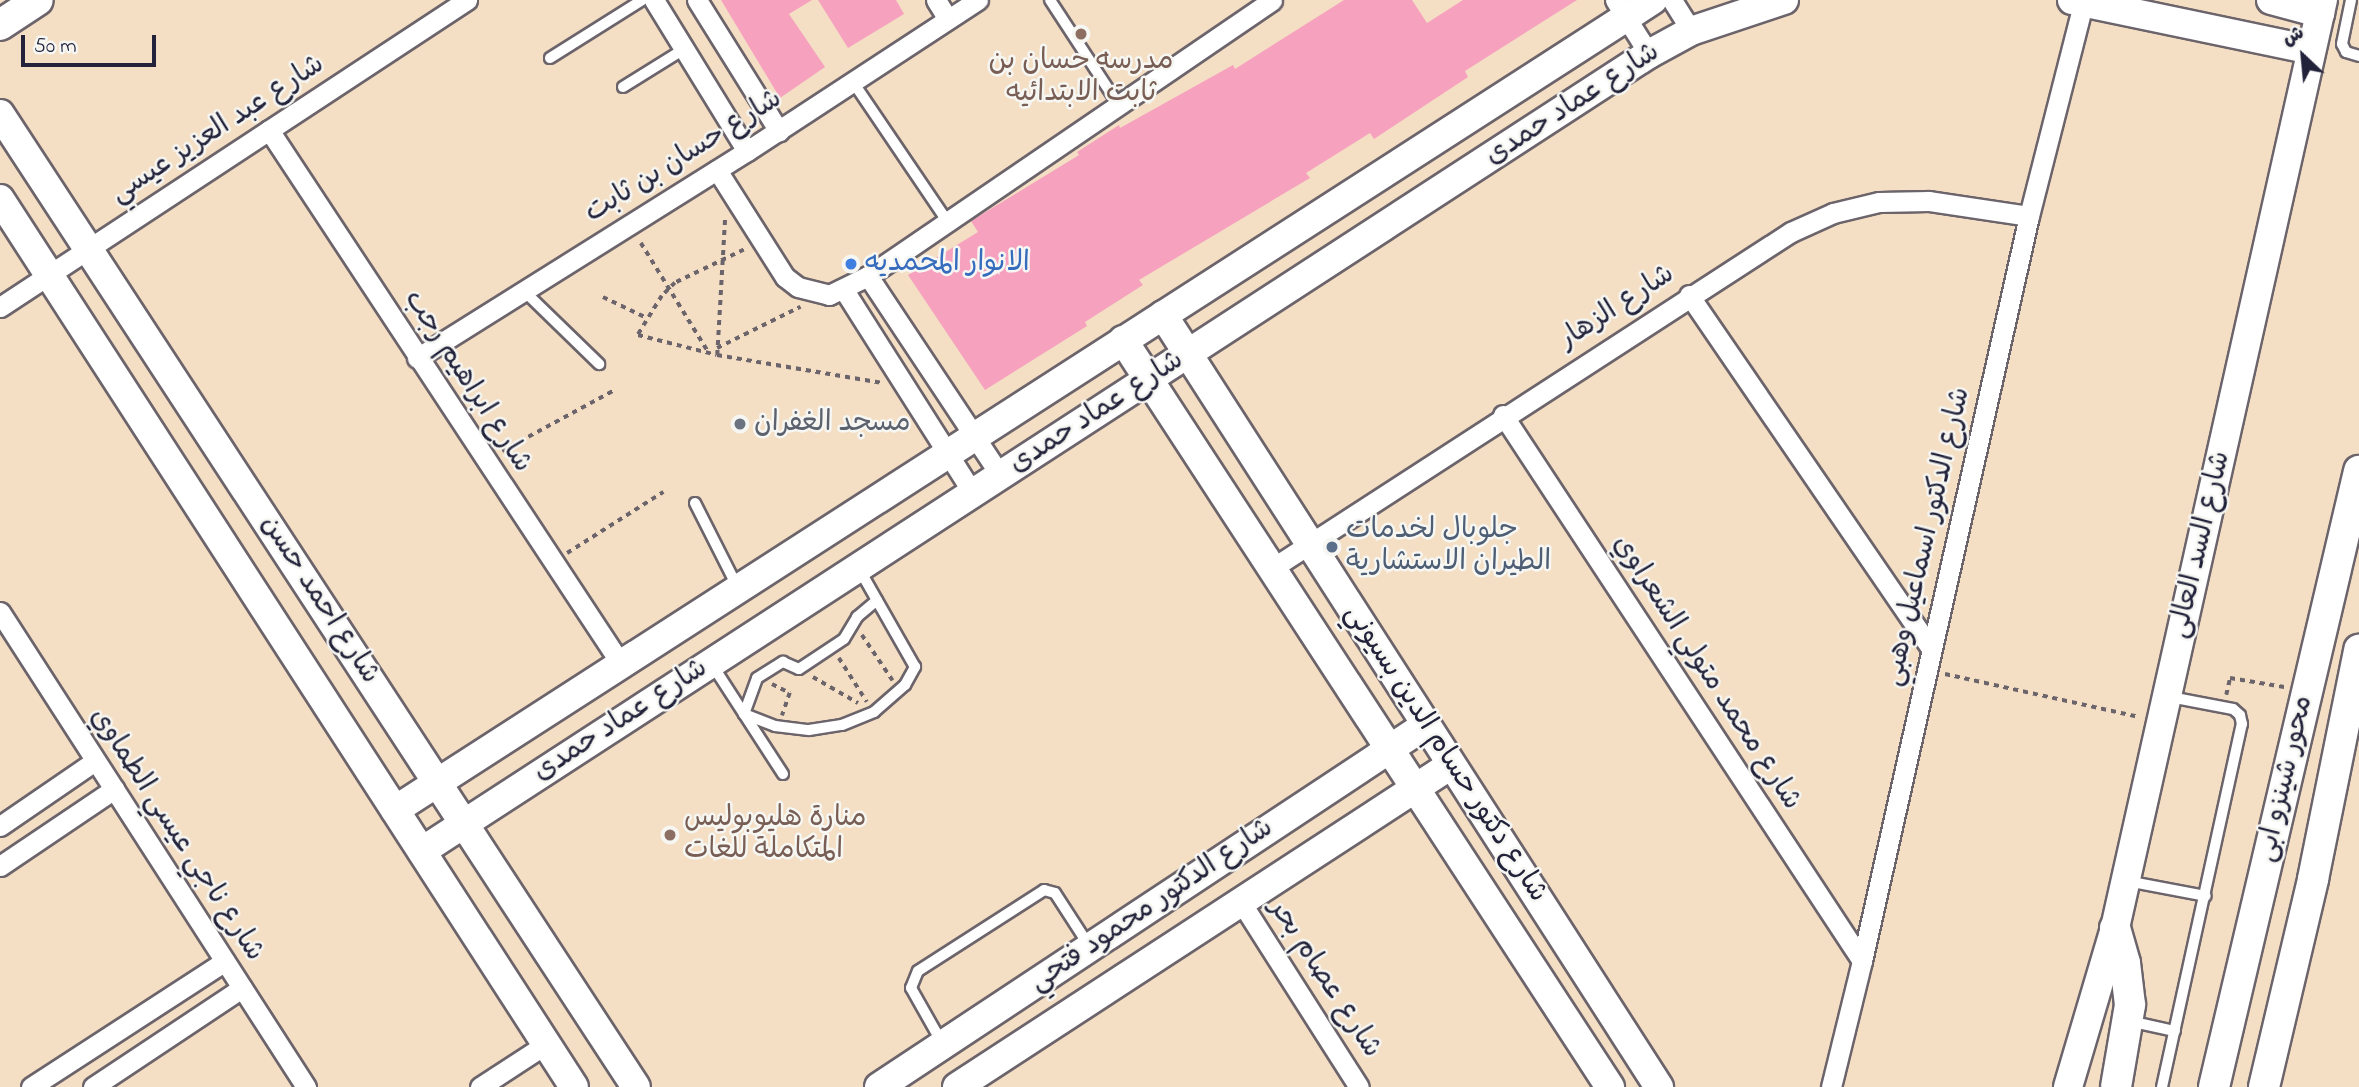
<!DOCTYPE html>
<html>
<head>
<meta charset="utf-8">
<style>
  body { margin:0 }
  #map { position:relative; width:2359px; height:1087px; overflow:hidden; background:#f4dec4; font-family:"Indie Flower","Playpen Sans Arabic",sans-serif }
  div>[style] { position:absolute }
  .building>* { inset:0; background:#f6a2bf }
  .path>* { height:3.5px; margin-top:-1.75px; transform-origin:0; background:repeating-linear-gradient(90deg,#6c646b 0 5px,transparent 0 10px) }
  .roads { filter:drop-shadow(2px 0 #6c646b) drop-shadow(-2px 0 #6c646b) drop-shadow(0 2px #6c646b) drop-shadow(0 -2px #6c646b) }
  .lane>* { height:10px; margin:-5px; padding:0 5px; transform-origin:5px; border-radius:5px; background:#fff }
  .street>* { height:19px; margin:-9.5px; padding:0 9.5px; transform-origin:9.5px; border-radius:9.5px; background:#fff }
  .secondary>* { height:28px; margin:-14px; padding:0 14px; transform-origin:14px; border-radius:14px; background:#fff }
  .primary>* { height:30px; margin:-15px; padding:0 15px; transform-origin:15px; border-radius:15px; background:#fff }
  .dots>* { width:19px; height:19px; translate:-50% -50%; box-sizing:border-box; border:4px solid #f6f6f2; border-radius:50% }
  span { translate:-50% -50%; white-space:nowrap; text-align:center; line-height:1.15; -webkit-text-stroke:5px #f6f6f2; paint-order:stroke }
  .education-label { font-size:28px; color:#785e54 }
  .left { translate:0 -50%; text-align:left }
  .street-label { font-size:28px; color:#22223b }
  .shop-label { font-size:28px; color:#366cbe }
  .worship-label { font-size:28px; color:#5b616d }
  .service-label { font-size:28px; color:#4e5e75 }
  .north { position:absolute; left:2268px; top:21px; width:70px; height:70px; -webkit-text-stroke:5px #f6f6f2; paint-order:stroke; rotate:334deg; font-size:19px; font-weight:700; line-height:28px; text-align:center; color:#22223b }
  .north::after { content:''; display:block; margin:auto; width:24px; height:32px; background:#22223b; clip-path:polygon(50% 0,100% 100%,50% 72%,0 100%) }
  .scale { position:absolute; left:21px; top:35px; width:135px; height:32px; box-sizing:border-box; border:4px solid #22223b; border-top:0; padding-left:9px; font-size:21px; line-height:24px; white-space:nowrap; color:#22223b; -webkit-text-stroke:5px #f6f6f2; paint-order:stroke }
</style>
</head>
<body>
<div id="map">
  <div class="building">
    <i style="clip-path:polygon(721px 0,812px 0,789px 14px,825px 67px,780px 98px)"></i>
    <i style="clip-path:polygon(818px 0,896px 0,904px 14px,848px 48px)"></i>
    <i style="clip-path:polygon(1344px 0,1412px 0,1427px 23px,1463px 0,1577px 0,1465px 71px,1468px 77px,1374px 139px,1370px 133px,1306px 173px,1310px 178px,1139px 280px,1143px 285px,1085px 322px,1087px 326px,985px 390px,908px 275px,978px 232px,971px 221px,1079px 155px,1077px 152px,1119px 125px,1120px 128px,1233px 65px,1235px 69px)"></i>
  </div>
  <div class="path">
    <i style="left:641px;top:243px;width:129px;rotate:58.3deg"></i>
    <i style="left:744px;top:250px;width:76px;rotate:154.4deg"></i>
    <i style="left:675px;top:283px;width:18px;rotate:135deg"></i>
    <i style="left:662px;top:296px;width:46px;rotate:121.6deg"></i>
    <i style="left:638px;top:335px;width:81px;rotate:14.2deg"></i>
    <i style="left:717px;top:355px;width:168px;rotate:9.6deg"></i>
    <i style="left:603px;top:297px;width:49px;rotate:25.5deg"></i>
    <i style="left:717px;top:348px;width:93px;rotate:-26.3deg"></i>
    <i style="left:717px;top:355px;width:138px;rotate:-86.7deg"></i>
    <i style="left:502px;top:451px;width:128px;rotate:-28.4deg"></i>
    <i style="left:567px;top:553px;width:114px;rotate:-32.4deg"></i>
    <i style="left:862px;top:635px;width:55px;rotate:56deg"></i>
    <i style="left:839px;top:658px;width:52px;rotate:57.5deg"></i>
    <i style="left:1945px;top:674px;width:199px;rotate:12.5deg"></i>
    <i style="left:813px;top:677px;width:52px;rotate:30deg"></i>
    <i style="left:772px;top:684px;width:20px;rotate:27deg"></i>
    <i style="left:790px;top:693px;width:24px;rotate:109deg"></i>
    <i style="left:2226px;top:695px;width:17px;rotate:-77deg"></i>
    <i style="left:2230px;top:678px;width:55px;rotate:9.5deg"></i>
  </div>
  <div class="roads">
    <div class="lane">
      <i style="left:1050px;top:0;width:124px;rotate:56.8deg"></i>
      <i style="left:2351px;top:0;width:45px;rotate:101.6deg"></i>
      <i style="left:2342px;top:44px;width:9px;rotate:63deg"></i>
      <i style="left:2346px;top:52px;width:14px;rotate:17deg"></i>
      <i style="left:550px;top:58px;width:109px;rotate:-32.2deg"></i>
      <i style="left:853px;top:82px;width:168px;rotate:55.9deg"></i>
      <i style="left:623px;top:87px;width:72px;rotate:-31.9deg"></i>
      <i style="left:524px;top:291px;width:105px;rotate:44.2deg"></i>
      <i style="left:695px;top:503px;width:95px;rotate:63.2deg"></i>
      <i style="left:713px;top:666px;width:57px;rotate:57.1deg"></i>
      <i style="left:744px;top:714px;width:33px;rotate:21deg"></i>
      <i style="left:775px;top:726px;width:34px;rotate:7deg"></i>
      <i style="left:809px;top:730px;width:33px;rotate:-9deg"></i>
      <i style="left:842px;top:725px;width:35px;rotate:-22deg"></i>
      <i style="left:874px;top:712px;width:41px;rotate:-41.1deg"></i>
      <i style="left:905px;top:685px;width:21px;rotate:-61deg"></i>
      <i style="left:915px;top:667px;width:113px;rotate:-119.7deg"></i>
      <i style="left:783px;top:774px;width:72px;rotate:-123deg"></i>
      <i style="left:744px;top:714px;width:38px;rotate:-70deg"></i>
      <i style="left:757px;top:678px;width:31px;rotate:-32deg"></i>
      <i style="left:783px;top:662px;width:17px;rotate:24deg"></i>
      <i style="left:799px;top:669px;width:54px;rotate:-33.7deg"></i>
      <i style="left:844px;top:639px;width:26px;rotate:-59deg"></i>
      <i style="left:857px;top:617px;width:26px;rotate:-40deg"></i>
      <i style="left:2127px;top:881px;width:80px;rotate:10.8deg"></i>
      <i style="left:2129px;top:1021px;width:47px;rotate:12.3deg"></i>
      <i style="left:941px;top:1041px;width:61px;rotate:-119.5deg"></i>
      <i style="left:911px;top:988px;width:18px;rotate:-68deg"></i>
      <i style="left:918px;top:971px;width:150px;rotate:-32.7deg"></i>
      <i style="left:1044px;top:890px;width:11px;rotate:15deg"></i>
      <i style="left:1055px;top:893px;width:61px;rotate:57.1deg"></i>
      <i style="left:2162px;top:1087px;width:372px;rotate:-77.6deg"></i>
      <i style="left:2242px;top:724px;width:9px;rotate:-103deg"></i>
      <i style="left:2240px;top:715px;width:9px;rotate:-139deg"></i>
      <i style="left:2233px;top:709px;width:64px;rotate:-169.2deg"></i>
    </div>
    <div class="street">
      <i style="left:654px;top:0;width:177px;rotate:58.4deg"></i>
      <i style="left:697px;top:0;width:155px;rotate:58deg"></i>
      <i style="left:936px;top:0;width:22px;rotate:58deg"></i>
      <i style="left:1615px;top:0;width:64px;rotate:57.8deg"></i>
      <i style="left:1672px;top:0;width:36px;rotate:58deg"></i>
      <i style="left:269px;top:130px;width:640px;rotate:56.61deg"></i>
      <i style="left:717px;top:170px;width:127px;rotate:57.6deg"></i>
      <i style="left:785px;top:277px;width:16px;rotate:38deg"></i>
      <i style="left:798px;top:287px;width:32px;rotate:14deg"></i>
      <i style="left:829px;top:295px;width:43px;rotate:-26deg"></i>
      <i style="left:868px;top:276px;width:489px;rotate:-34.3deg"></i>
      <i style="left:868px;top:276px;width:240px;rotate:56.4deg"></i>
      <i style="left:844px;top:290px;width:241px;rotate:57.6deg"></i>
      <i style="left:1689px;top:295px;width:428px;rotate:55.6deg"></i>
      <i style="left:0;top:307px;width:559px;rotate:-33.32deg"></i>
      <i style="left:417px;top:358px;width:390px;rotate:-32.1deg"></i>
      <i style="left:747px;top:151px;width:276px;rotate:-33.2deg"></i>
      <i style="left:1503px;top:415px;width:653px;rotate:56.67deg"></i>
      <i style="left:1271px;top:569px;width:620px;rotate:-32.95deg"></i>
      <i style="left:1791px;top:232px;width:46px;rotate:-24.3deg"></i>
      <i style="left:1833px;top:213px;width:47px;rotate:-13.4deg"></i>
      <i style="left:1879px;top:202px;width:50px;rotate:-1.1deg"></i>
      <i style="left:1929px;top:201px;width:101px;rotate:8.5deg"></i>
      <i style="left:0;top:612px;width:565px;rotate:57.21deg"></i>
      <i style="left:0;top:826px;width:115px;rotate:-34.4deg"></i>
      <i style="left:0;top:866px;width:138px;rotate:-34deg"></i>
      <i style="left:1241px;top:902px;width:219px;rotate:57.5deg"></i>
      <i style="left:31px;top:1087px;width:231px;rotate:-33deg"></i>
      <i style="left:93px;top:1087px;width:179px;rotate:-33.6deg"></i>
      <i style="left:480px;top:1087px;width:79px;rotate:-33.1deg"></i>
      <i style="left:1831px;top:1087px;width:130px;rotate:-76.2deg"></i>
      <i style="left:1862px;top:961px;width:763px;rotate:-77.37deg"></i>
      <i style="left:2029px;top:216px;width:223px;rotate:-75.7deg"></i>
    </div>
    <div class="secondary">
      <i style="left:2072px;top:0;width:244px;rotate:11.8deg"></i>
      <i style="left:2271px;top:0;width:51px;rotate:14.9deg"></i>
      <i style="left:0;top:114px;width:1162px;rotate:56.83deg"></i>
      <i style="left:0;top:199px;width:1057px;rotate:57.12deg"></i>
      <i style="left:1163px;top:315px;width:918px;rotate:57.28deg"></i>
      <i style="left:1123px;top:340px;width:892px;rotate:56.9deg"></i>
      <i style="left:395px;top:810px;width:1496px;rotate:-32.78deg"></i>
      <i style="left:422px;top:851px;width:1463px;rotate:-33.01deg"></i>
      <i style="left:1649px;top:54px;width:48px;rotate:-28.7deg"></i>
      <i style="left:1691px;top:31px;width:98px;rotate:-18.4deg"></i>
      <i style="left:879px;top:1087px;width:656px;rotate:-33.5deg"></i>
      <i style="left:957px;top:1087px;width:590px;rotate:-33.1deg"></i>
      <i style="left:2068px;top:1087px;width:166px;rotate:-73.5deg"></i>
      <i style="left:2115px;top:928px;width:951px;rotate:-77.37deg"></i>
    </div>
    <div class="primary">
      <i style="left:0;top:25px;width:45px;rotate:-33.3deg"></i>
      <i style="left:2115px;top:928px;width:36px;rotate:74deg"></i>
      <i style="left:2125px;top:963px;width:42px;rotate:83.2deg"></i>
      <i style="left:2130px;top:1005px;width:83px;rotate:99.7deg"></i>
      <i style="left:2214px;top:1087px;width:633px;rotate:-76.75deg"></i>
      <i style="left:2264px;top:1087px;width:214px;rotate:-76.7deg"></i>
      <i style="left:2313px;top:879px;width:234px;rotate:-78.6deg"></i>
    </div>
  </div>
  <div class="dots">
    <i style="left:1081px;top:34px;background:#8d6e63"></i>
    <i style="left:851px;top:264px;background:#3f7fe0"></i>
    <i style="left:740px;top:424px;background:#6b7280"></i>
    <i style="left:1332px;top:547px;background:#5c6f8a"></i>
    <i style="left:670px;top:835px;background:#8d6e63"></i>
  </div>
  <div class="education-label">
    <span style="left:1081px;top:78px">مدرسه حسان بن<br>ثابت الابتدائيه</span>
    <span class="left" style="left:684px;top:835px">منارة هليوبوليس<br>المتكاملة للغات</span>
  </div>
  <div class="street-label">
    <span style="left:1573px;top:105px;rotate:-33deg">شارع عماد حمدى</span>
    <span style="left:218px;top:130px;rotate:-33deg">شارع عبد العزيز عيسي</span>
    <span style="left:684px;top:157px;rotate:-32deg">شارع حسان بن ثابت</span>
    <span style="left:1617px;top:308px;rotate:-33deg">شارع الزهار</span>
    <span style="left:467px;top:382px;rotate:57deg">شارع ابراهيم رجب</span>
    <span style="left:1097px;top:413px;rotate:-33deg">شارع عماد حمدى</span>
    <span style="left:1928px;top:537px;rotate:-77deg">شارع الدكتور اسماعيل وهبي</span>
    <span style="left:2201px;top:545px;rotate:-77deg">شارع السد العالى</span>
    <span style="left:319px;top:600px;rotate:57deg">شارع احمد حسن</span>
    <span style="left:1706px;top:673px;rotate:57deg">شارع محمد متولي الشعراوي</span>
    <span style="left:621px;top:721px;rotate:-33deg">شارع عماد حمدى</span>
    <span style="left:1445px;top:754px;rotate:57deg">شارع دكتور حسام الدين بسيوني</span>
    <span style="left:2286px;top:779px;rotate:-77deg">محور شينزو ابى</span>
    <span style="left:176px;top:835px;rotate:57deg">شارع ناجي عيسي الطماوي</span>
    <span style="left:1152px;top:906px;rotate:-34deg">شارع الدكتور محمود فتحي</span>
    <span style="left:1324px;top:979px;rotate:57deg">شارع عصام بحر</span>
  </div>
  <div class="shop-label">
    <span class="left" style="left:865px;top:264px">الانوار المحمديه</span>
  </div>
  <div class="worship-label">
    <span class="left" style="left:754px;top:424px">مسجد الغفران</span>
  </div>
  <div class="service-label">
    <span class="left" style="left:1346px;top:547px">جلوبال لخدمات<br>الطيران الاستشارية</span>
  </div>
  <div class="north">ش</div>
  <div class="scale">50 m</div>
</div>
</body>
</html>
